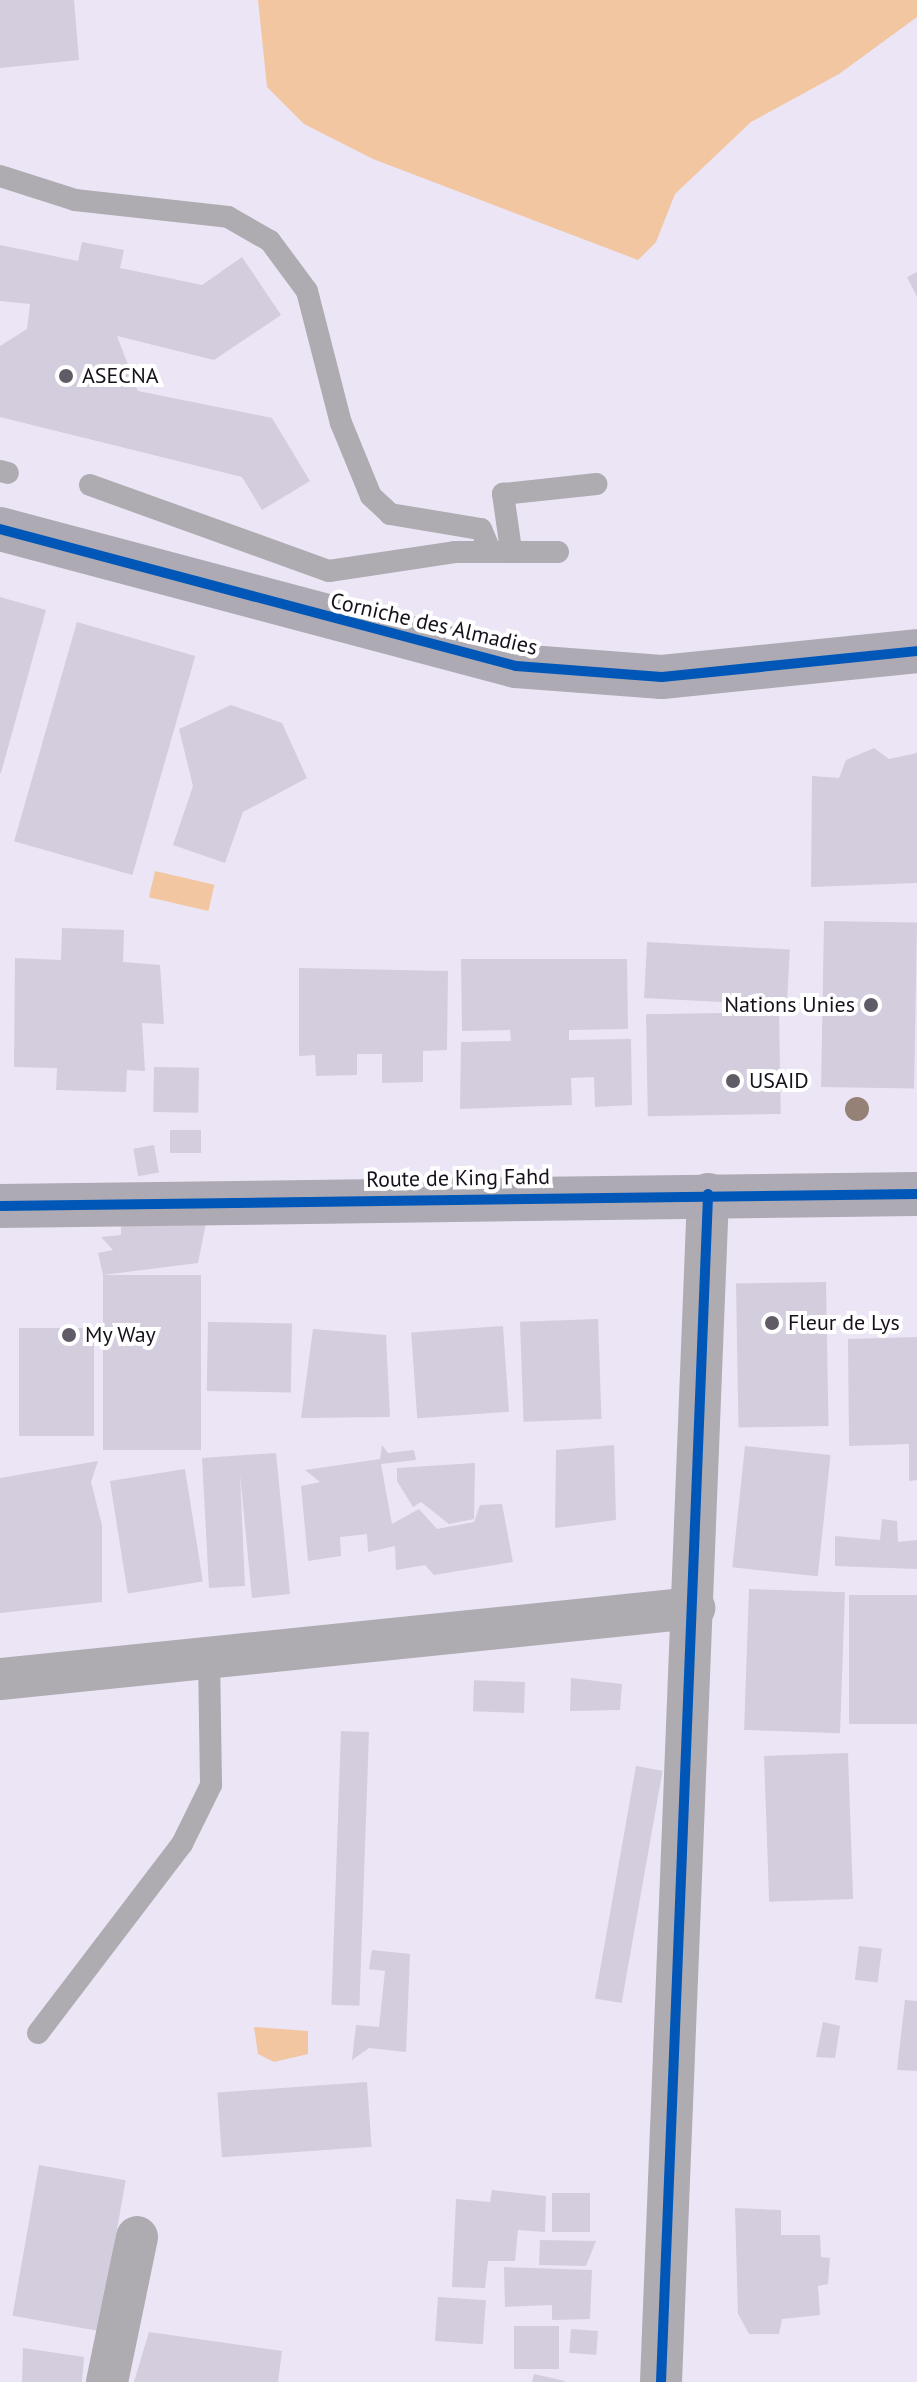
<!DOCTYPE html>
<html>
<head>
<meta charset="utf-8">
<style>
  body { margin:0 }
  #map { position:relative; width:917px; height:2382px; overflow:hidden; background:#ece5f6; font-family:"PT Sans",sans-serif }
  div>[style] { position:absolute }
  .water>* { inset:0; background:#f2c6a1; transform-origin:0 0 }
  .building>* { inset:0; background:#d4cdde; transform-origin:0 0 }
  .lane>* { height:22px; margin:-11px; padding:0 11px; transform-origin:11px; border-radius:11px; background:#aeabb1 }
  .street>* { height:42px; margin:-21px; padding:0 21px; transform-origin:21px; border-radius:21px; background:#aeabb1 }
  .secondary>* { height:44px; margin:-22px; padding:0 22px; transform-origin:22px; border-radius:22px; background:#aeaab3 }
  .cycleway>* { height:10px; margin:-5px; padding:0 5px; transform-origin:5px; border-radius:5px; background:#0057b8 }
  .trees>* { width:24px; height:24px; margin:-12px; border-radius:50%; background:#958176 }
  .dots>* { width:22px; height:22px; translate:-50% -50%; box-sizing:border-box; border:4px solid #fff; border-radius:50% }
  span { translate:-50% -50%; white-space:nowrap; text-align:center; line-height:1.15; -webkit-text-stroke:8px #fff; paint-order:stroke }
  .poi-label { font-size:22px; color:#16111c }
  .left { translate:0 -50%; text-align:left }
  .right { translate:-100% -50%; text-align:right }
  .street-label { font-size:22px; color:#16111c }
</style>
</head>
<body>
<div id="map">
  <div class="water">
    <i style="clip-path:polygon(258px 0,917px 0,917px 17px,839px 74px,751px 122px,675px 194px,656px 242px,638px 260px,373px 159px,304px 124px,267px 87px)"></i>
    <i style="left:155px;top:871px;width:61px;height:27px;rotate:13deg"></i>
    <i style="clip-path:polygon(254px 2027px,308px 2031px,308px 2054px,274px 2062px,258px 2054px)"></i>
  </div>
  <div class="building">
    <i style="clip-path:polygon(0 0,74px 0,79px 60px,0 68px)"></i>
    <i style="clip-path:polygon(82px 242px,124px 250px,120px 268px,202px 285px,242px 257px,281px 315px,214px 360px,117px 336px,138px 391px,272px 418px,310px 481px,262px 510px,242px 477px,0 417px,0 346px,27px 329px,30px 304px,0 301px,0 245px,78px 261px)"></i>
    <i style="clip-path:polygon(917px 272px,917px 297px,907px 277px)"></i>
    <i style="clip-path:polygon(0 597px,46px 610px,1px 773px,0 773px)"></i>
    <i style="left:77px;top:622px;width:123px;height:228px;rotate:16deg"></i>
    <i style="clip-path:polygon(231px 705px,282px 723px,307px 778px,243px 812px,225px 863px,173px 845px,193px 786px,179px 729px)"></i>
    <i style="clip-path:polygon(874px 748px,889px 759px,917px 753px,917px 883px,811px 887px,812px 776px,839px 778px,846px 760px)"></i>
    <i style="left:824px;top:921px;width:93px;height:166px;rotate:1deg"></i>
    <i style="clip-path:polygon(62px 928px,124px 930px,123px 962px,160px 965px,164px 1024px,142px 1023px,145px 1071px,127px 1070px,126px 1092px,56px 1090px,57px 1068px,14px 1067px,15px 958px,61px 960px)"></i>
    <i style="left:647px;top:942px;width:143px;height:56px;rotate:3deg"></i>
    <i style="clip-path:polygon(461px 959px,627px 959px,628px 1029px,569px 1030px,569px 1040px,631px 1039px,632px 1105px,595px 1107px,594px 1077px,571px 1078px,572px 1105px,460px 1109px,461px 1042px,511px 1041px,510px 1030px,462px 1031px)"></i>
    <i style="clip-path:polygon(299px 968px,448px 971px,447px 1050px,423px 1051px,423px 1082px,382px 1083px,382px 1054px,357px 1054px,357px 1075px,316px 1076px,315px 1055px,299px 1056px)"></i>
    <i style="left:779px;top:1012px;width:102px;height:133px;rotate:89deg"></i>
    <i style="left:154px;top:1067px;width:45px;height:45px;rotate:1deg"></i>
    <i style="left:170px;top:1130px;width:31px;height:23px"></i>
    <i style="left:154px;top:1145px;width:28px;height:21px;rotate:80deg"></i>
    <i style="clip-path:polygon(206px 1223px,198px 1263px,103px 1275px,98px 1253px,113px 1250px,101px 1237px,121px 1235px,121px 1224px)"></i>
    <i style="left:103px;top:1275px;width:98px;height:175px"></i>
    <i style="left:826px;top:1282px;width:144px;height:90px;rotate:89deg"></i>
    <i style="left:598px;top:1319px;width:100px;height:78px;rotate:88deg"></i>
    <i style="left:208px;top:1322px;width:84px;height:69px;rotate:1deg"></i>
    <i style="left:503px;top:1326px;width:86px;height:92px;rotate:86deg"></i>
    <i style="left:19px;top:1328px;width:75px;height:108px"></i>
    <i style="clip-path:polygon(313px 1329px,386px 1335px,390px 1417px,301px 1418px)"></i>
    <i style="clip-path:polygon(917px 1337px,917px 1480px,909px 1481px,909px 1444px,849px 1446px,848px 1339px)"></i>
    <i style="clip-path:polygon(382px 1445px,388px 1453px,414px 1450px,416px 1460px,381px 1464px,393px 1530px,392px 1524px,419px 1509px,437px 1529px,474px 1522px,480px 1505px,502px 1504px,513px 1562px,434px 1575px,425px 1565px,396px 1570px,395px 1546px,368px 1552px,367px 1534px,340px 1537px,341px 1556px,308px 1561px,301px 1486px,320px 1482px,305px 1470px,380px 1459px)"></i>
    <i style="clip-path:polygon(614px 1445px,616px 1520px,555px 1528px,556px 1450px)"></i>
    <i style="left:745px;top:1446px;width:86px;height:122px;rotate:6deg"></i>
    <i style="clip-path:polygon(276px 1453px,290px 1594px,252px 1598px,240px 1474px,245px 1586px,209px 1588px,202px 1458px)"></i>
    <i style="clip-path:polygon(98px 1461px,91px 1482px,102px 1525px,102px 1602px,0 1613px,0 1478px)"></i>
    <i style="clip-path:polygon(475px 1463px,474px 1519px,449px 1524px,421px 1502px,413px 1507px,397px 1481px,397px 1468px)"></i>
    <i style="left:185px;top:1469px;width:114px;height:76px;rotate:81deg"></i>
    <i style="clip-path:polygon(882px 1519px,897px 1521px,898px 1542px,917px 1540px,917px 1569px,835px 1566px,835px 1536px,880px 1540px)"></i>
    <i style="left:749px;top:1589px;width:96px;height:141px;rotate:2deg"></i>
    <i style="left:917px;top:1595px;width:129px;height:68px;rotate:90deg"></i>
    <i style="clip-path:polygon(571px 1678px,622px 1684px,620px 1710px,570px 1711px)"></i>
    <i style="left:525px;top:1682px;width:31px;height:51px;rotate:92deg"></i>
    <i style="left:341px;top:1731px;width:28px;height:274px;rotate:2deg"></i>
    <i style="left:848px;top:1753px;width:146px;height:84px;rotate:88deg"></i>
    <i style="left:636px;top:1766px;width:27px;height:236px;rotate:10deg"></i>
    <i style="left:859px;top:1946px;width:23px;height:34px;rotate:7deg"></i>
    <i style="clip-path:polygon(372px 1950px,410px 1954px,406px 2052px,369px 2048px,352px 2060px,356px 2025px,379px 2027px,385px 1971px,369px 1969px)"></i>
    <i style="clip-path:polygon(905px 2000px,917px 2001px,917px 2071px,897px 2070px)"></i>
    <i style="clip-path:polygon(823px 2022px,840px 2026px,835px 2058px,816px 2057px)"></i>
    <i style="left:367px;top:2082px;width:65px;height:150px;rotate:86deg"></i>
    <i style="left:39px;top:2165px;width:88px;height:153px;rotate:10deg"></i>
    <i style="clip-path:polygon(492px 2190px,546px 2196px,545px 2232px,518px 2230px,515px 2261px,488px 2261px,485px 2288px,452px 2287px,456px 2199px,490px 2202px)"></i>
    <i style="left:552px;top:2193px;width:38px;height:39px"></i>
    <i style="clip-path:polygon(735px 2208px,781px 2210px,781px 2235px,820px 2235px,821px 2257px,830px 2258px,828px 2284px,818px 2286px,820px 2315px,782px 2319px,779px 2334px,749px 2334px,738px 2314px)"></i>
    <i style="clip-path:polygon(540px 2240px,596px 2241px,586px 2266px,539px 2265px)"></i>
    <i style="clip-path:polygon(504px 2267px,592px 2270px,590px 2319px,552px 2320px,552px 2305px,505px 2307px)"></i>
    <i style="left:438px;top:2297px;width:48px;height:44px;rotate:4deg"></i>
    <i style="left:514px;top:2326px;width:45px;height:43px"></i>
    <i style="left:571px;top:2329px;width:27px;height:24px;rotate:4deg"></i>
    <i style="clip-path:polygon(149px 2332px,282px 2351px,278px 2382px,134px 2382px)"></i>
    <i style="clip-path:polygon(23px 2348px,84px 2357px,82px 2382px,22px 2382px)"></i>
    <i style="clip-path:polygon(534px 2374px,565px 2381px,564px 2382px,532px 2382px)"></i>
  </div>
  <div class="lane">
    <i style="left:0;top:176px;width:79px;rotate:17.7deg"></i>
    <i style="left:75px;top:200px;width:154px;rotate:6.3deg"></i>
    <i style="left:228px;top:217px;width:48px;rotate:29.7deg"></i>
    <i style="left:270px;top:241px;width:62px;rotate:53.5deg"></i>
    <i style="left:307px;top:291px;width:136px;rotate:75.6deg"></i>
    <i style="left:341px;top:423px;width:79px;rotate:67.7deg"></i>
    <i style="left:371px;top:496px;width:26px;rotate:43deg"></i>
    <i style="left:390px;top:514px;width:92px;rotate:9.4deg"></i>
    <i style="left:481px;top:529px;width:25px;rotate:67deg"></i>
    <i style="left:0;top:471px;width:8px;rotate:14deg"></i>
    <i style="left:90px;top:485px;width:254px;rotate:19.8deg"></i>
    <i style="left:329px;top:571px;width:127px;rotate:-8.6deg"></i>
    <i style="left:455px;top:552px;width:103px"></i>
    <i style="left:511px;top:550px;width:57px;rotate:-98.1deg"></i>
    <i style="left:503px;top:494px;width:94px;rotate:-6.1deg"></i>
    <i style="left:38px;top:2033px;width:238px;rotate:-52.7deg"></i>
    <i style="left:182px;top:1844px;width:66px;rotate:-63.8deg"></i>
    <i style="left:211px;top:1785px;width:127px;rotate:-90.9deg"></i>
  </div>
  <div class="street">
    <i style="left:0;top:1679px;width:698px;rotate:-5.84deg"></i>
    <i style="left:107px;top:2382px;width:148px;rotate:-78.3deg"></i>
    <i style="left:661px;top:2382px;width:1189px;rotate:-87.73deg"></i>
  </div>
  <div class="secondary">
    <i style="left:0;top:529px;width:534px;rotate:14.87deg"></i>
    <i style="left:516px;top:666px;width:146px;rotate:4.3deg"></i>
    <i style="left:662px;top:677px;width:256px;rotate:-5.8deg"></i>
    <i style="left:0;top:1206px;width:917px;rotate:-0.75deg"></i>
  </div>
  <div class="cycleway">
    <i style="left:0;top:529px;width:534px;rotate:14.87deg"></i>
    <i style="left:516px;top:666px;width:146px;rotate:4.3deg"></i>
    <i style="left:662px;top:677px;width:256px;rotate:-5.8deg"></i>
    <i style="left:0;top:1206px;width:917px;rotate:-0.75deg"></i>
    <i style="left:661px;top:2382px;width:1189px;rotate:-87.73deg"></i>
  </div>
  <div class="trees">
    <i style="left:857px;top:1109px"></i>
  </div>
  <div class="dots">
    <i style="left:66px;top:376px;background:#615b68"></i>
    <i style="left:871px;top:1005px;background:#615b68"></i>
    <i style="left:733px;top:1081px;background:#615b68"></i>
    <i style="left:772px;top:1323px;background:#615b68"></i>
    <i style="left:69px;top:1335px;background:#615b68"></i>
  </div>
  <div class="poi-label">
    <span class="left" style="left:82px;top:376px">ASECNA</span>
    <span class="right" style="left:855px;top:1005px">Nations Unies</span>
    <span class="left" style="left:749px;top:1081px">USAID</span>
    <span class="left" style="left:788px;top:1323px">Fleur de Lys</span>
    <span class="left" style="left:85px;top:1335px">My Way</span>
  </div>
  <div class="street-label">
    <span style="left:434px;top:624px;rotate:13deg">Corniche des Almadies</span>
    <span style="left:458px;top:1178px;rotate:-1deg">Route de King Fahd</span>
  </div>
</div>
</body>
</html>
